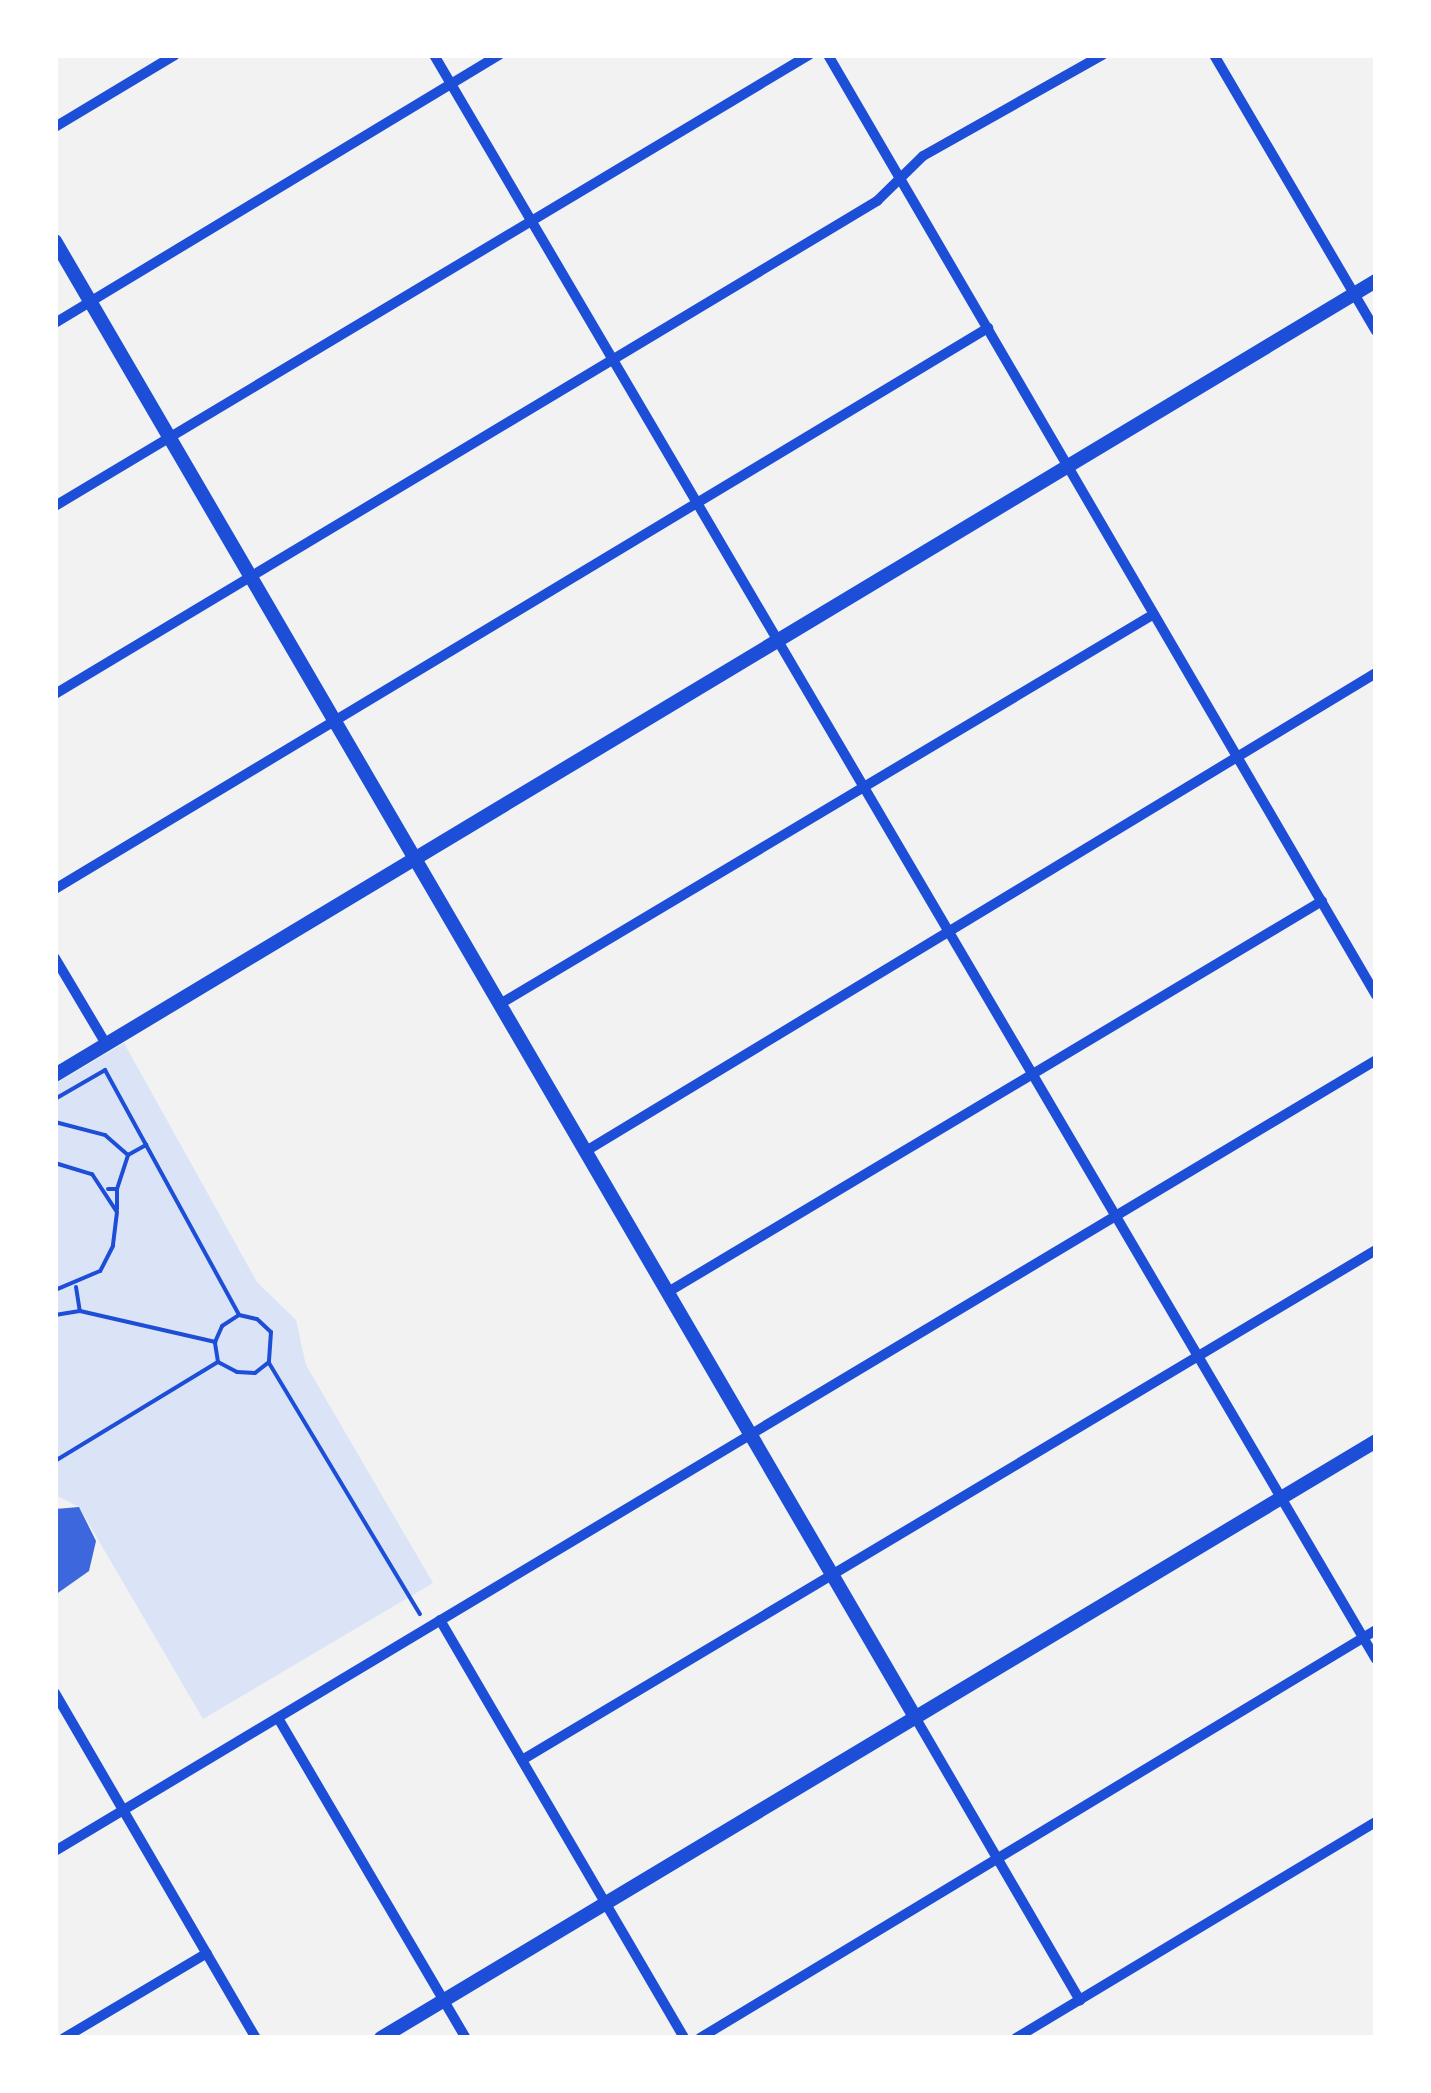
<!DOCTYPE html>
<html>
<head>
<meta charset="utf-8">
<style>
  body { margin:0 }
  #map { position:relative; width:1431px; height:2093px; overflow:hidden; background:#f2f2f2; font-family:"Nunito Sans",sans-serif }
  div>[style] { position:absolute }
  .green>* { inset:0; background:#dbe4f7 }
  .building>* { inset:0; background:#3d67dc }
  .path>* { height:4px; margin:-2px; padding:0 2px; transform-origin:2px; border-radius:2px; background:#1d4ed8 }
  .minor>* { height:10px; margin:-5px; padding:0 5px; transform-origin:5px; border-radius:5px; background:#1d4ed8 }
  .tertiary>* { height:14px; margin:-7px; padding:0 7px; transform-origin:7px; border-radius:7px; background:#1d4ed8 }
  span { translate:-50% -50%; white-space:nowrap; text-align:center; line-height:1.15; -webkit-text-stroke:8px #fff; paint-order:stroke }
  .frame { position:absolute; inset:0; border:58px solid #fff; pointer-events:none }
</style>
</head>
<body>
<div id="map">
  <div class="green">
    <i style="clip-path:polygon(124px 1043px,257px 1282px,296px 1320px,306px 1365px,433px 1583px,203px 1719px,79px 1507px,55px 1495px,55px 1084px)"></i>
  </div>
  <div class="building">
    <i style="clip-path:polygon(79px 1507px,96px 1541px,89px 1571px,55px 1595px,55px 1509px)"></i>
  </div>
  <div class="path">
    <i style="left:55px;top:1099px;width:58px;rotate:-30.1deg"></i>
    <i style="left:105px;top:1070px;width:279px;rotate:61.3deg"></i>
    <i style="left:239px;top:1315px;width:18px;rotate:13deg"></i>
    <i style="left:257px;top:1319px;width:19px;rotate:43deg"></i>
    <i style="left:271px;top:1332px;width:31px;rotate:94deg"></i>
    <i style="left:269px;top:1363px;width:293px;rotate:59deg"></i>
    <i style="left:55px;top:1122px;width:52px;rotate:14.6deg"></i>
    <i style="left:105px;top:1135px;width:30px;rotate:41deg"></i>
    <i style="left:128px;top:1155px;width:21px;rotate:-29deg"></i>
    <i style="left:55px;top:1163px;width:39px;rotate:17deg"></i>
    <i style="left:92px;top:1174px;width:45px;rotate:56.7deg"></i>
    <i style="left:117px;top:1212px;width:34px;rotate:97deg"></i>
    <i style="left:113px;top:1246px;width:28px;rotate:117deg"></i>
    <i style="left:100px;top:1271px;width:49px;rotate:157.1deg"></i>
    <i style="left:108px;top:1189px;width:9px"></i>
    <i style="left:117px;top:1189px;width:36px;rotate:-72deg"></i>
    <i style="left:117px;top:1209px;width:20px;rotate:-90deg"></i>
    <i style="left:76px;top:1287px;width:24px;rotate:81deg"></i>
    <i style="left:55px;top:1315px;width:25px;rotate:-9deg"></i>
    <i style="left:80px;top:1311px;width:139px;rotate:12.9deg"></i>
    <i style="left:218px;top:1362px;width:21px;rotate:28deg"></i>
    <i style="left:237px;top:1372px;width:18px;rotate:3deg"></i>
    <i style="left:255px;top:1373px;width:16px;rotate:-38deg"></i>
    <i style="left:55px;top:1461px;width:191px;rotate:-31.3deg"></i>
    <i style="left:218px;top:1362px;width:20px;rotate:-99deg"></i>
    <i style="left:215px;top:1342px;width:17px;rotate:-66deg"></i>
    <i style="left:222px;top:1326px;width:20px;rotate:-33deg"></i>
  </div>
  <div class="minor">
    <i style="left:434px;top:55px;width:1860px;rotate:59.58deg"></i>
    <i style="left:828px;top:55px;width:1088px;rotate:59.76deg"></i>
    <i style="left:1214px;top:55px;width:320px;rotate:59.6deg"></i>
    <i style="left:55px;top:127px;width:140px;rotate:-31deg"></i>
    <i style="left:55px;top:323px;width:519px;rotate:-31.12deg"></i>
    <i style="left:55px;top:506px;width:879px;rotate:-30.89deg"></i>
    <i style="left:55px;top:694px;width:959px;rotate:-30.95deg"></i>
    <i style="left:877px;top:201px;width:64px;rotate:-44.4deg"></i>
    <i style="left:923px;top:156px;width:206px;rotate:-29.4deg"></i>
    <i style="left:55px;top:889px;width:1089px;rotate:-31.02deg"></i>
    <i style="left:55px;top:958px;width:100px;rotate:59.3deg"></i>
    <i style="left:500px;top:1004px;width:761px;rotate:-30.81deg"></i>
    <i style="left:586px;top:1151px;width:923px;rotate:-31.18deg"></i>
    <i style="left:668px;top:1292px;width:762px;rotate:-30.87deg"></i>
    <i style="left:440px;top:1620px;width:484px;rotate:59.7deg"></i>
    <i style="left:55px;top:1693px;width:399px;rotate:59.8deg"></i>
    <i style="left:915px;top:1717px;width:328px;rotate:59.8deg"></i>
    <i style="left:278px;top:1718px;width:371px;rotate:59.6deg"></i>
    <i style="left:522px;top:1760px;width:995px;rotate:-30.85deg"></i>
    <i style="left:55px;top:1851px;width:1540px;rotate:-30.91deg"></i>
    <i style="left:64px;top:2038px;width:166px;rotate:-30.7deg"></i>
    <i style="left:700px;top:2038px;width:790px;rotate:-31.11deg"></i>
    <i style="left:1016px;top:2038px;width:420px;rotate:-31deg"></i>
  </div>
  <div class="tertiary">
    <i style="left:55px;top:241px;width:1708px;rotate:59.77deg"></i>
    <i style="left:55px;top:1075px;width:1541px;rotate:-31.01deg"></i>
    <i style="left:381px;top:2038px;width:1160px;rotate:-30.96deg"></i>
  </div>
  <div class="frame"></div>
</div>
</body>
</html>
